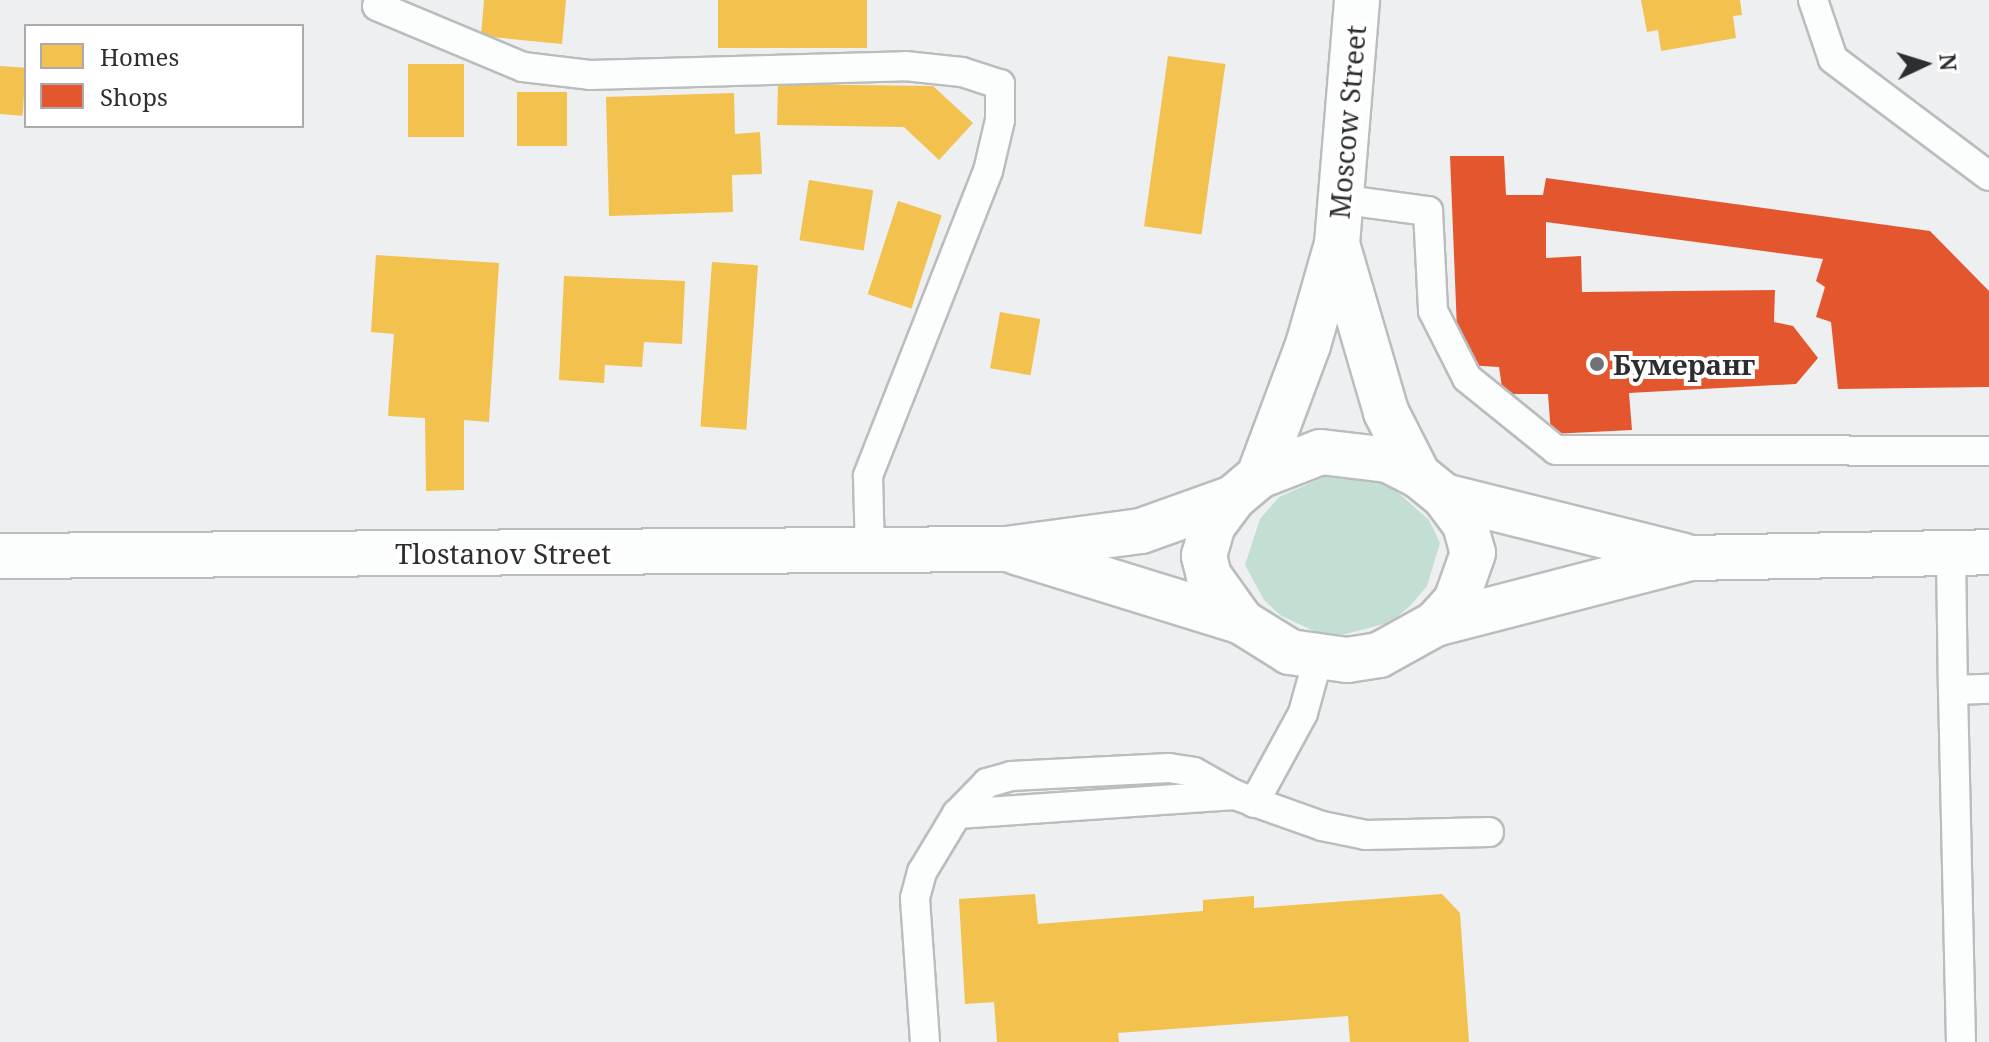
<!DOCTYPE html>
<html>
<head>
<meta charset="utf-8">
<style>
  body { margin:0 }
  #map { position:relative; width:1989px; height:1042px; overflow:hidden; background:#edeff1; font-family:"Noto Serif",serif }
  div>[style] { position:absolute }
  .green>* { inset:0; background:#c3ded2 }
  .homes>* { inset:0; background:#f2c14e; transform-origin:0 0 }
  .shops>* { inset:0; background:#e4572e }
  .roads { filter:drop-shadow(2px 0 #bbbcbe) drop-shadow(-2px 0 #bbbcbe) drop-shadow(0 2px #bbbcbe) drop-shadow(0 -2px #bbbcbe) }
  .service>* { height:28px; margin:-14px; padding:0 14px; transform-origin:14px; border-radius:14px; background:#fcfdfd }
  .minor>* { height:44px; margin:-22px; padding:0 22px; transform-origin:22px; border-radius:22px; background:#fcfdfd }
  .secondary>* { height:44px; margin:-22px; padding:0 22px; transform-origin:22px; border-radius:22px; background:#fcfdfd }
  .dots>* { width:22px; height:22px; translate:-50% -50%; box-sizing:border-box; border:4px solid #fff; border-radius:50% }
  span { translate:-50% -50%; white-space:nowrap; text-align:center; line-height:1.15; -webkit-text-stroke:8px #fff; paint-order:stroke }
  .street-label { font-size:28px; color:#2d2e2f }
  .poi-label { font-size:28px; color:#2d2e2f; font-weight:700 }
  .left { translate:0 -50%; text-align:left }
  .legend { position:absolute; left:24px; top:24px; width:280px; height:104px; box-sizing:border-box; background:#fff; border:2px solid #ababac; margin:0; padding:10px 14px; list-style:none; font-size:24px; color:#2d2e2f }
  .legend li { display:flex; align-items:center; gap:16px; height:40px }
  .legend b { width:40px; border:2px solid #ababac }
  .north { position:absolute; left:1885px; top:24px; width:80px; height:80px; -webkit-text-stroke:6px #fff; paint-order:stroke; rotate:86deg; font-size:22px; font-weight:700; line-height:32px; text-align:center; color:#2d2e2f }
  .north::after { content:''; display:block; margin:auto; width:28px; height:36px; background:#2d2e2f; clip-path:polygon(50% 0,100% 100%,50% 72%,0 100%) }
</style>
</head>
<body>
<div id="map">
  <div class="green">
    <i style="clip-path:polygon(1331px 474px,1386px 482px,1429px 520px,1440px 543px,1427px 586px,1410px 606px,1391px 622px,1342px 635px,1320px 634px,1280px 615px,1264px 600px,1245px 565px,1260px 519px,1279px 497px)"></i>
  </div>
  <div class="homes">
    <i style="clip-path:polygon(484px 0,566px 0,562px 44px,481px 36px)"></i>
    <i style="left:718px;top:0;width:149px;height:48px"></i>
    <i style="clip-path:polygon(1641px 0,1740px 0,1742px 15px,1733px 16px,1736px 38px,1661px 51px,1658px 30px,1647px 32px)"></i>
    <i style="left:1168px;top:56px;width:58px;height:172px;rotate:8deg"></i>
    <i style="left:408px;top:64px;width:56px;height:73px"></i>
    <i style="left:0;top:66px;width:26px;height:48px;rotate:4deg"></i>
    <i style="clip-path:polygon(778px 84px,933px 86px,973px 123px,939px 160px,904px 127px,777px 125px)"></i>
    <i style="left:517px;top:92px;width:50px;height:54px"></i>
    <i style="clip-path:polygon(734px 93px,735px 134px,760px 132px,762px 174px,732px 175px,733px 212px,609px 216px,606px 97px)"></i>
    <i style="left:809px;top:180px;width:65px;height:61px;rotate:9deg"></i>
    <i style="left:898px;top:201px;width:46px;height:98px;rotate:18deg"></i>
    <i style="clip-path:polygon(376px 255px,499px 263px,489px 422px,464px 420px,464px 490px,426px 491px,425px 418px,388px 416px,394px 334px,371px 332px)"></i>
    <i style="left:712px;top:262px;width:46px;height:165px;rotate:4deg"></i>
    <i style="clip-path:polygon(564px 276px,685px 281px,682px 344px,644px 342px,642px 367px,605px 365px,604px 383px,559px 380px)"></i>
    <i style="left:1000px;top:312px;width:41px;height:57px;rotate:10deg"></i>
    <i style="clip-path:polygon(1035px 894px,1038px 924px,1203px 911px,1203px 900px,1254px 896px,1254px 908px,1442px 894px,1460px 913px,1469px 1042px,1350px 1042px,1348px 1016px,1118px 1033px,1119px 1042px,997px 1042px,994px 1002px,965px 1004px,959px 899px)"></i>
  </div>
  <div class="shops">
    <i style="clip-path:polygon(1450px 156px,1504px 156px,1506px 195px,1543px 195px,1546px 178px,1930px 231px,1989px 291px,1989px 387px,1838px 389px,1831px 322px,1816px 317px,1825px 287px,1816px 281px,1823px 259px,1546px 222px,1546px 258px,1581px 256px,1582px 292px,1775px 290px,1774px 322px,1793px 326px,1818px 358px,1796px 384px,1629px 393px,1632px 430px,1551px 434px,1548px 394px,1503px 394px,1499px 367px,1466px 365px,1457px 330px)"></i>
  </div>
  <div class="roads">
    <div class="service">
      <i style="left:1813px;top:0;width:62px;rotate:71.3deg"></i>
      <i style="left:1833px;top:59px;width:195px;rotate:36.9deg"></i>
      <i style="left:377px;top:6px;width:158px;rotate:22.7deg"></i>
      <i style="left:523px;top:67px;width:67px;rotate:6.8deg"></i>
      <i style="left:590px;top:75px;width:315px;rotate:-1.6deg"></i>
      <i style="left:905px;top:66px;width:57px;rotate:6deg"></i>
      <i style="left:962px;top:72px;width:40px;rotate:18deg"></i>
      <i style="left:1000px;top:84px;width:36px;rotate:90deg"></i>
      <i style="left:1000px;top:120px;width:52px;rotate:103.2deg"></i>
      <i style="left:988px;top:171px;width:328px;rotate:111.5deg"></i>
      <i style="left:868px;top:476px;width:74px;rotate:88.5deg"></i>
      <i style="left:1338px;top:199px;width:91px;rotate:7.6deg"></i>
      <i style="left:1428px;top:211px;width:100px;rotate:87.1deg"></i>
      <i style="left:1433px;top:311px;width:75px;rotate:63.1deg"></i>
      <i style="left:1467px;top:378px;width:114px;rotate:39deg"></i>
      <i style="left:1556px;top:450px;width:433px;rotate:0.1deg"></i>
      <i style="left:1951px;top:553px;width:137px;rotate:89.2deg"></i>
      <i style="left:1953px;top:690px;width:36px;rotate:-2deg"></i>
      <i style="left:1953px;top:690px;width:352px;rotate:88.7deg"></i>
      <i style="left:1254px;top:803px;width:102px;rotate:-61.4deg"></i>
      <i style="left:1303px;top:713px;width:56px;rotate:-74.5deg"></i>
      <i style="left:957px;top:814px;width:279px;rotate:-3.9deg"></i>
      <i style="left:925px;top:1042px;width:144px;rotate:-94deg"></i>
      <i style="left:915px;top:898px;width:27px;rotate:-75deg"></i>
      <i style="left:922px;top:872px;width:68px;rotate:-58.9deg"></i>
      <i style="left:957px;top:814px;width:43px;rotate:-45.9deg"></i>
      <i style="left:987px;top:783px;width:25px;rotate:-16deg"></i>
      <i style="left:1011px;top:776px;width:158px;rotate:-2.9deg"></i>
      <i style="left:1169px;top:768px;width:25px;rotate:9deg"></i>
      <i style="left:1194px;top:772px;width:47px;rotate:29.3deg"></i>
      <i style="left:1235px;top:795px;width:92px;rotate:19.6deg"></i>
      <i style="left:1322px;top:826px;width:45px;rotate:11.6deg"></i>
      <i style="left:1366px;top:835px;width:123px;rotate:-1.4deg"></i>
    </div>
    <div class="minor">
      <i style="left:1337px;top:244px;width:175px;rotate:73.7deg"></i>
      <i style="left:1386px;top:412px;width:71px;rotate:63.1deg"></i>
      <i style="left:1259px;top:476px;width:140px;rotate:-69.5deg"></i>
      <i style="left:1308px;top:345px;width:105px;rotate:-74deg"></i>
      <i style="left:1337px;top:244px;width:245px;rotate:-85.3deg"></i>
    </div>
    <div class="secondary">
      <i style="left:1321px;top:452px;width:67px;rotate:6.8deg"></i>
      <i style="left:1388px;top:460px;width:34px;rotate:27deg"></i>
      <i style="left:1418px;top:475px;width:33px;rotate:39deg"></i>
      <i style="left:1444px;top:496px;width:35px;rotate:53deg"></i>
      <i style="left:1465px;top:524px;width:30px;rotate:75deg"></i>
      <i style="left:1473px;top:553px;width:51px;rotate:109.5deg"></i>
      <i style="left:1456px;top:601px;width:31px;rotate:132deg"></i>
      <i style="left:1435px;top:624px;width:64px;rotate:151deg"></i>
      <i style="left:1379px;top:655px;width:32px;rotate:171deg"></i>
      <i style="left:1347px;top:660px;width:58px;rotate:-172deg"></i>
      <i style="left:1290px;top:652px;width:57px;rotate:-148deg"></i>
      <i style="left:1242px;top:622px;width:57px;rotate:-125.7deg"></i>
      <i style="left:1209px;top:576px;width:21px;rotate:-104deg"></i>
      <i style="left:1204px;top:556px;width:32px;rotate:-74deg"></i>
      <i style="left:1213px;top:525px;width:34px;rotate:-53deg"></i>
      <i style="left:1233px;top:498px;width:34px;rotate:-40deg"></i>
      <i style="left:1259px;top:476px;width:66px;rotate:-21.2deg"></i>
      <i style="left:1444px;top:496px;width:247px;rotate:14deg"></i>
      <i style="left:1016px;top:552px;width:237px;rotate:17.2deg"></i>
      <i style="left:0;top:556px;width:1006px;rotate:-0.4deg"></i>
      <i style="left:1006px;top:549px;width:136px;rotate:-7.6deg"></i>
      <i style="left:1141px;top:531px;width:98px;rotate:-19.7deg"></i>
      <i style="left:1435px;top:624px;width:263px;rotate:-14.5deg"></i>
      <i style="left:1690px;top:558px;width:299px;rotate:-1.1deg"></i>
    </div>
  </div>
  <div class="dots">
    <i style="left:1597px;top:364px;background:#707273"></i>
  </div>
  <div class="street-label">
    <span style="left:1347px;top:122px;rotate:-85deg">Moscow Street</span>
    <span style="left:503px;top:553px">Tlostanov Street</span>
  </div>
  <div class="poi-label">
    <span class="left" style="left:1613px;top:364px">Бумеранг</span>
  </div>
  <ul class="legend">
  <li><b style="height:22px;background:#f2c14e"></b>Homes</li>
  <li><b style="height:22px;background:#e4572e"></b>Shops</li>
  </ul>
  <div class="north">N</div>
</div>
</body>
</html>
